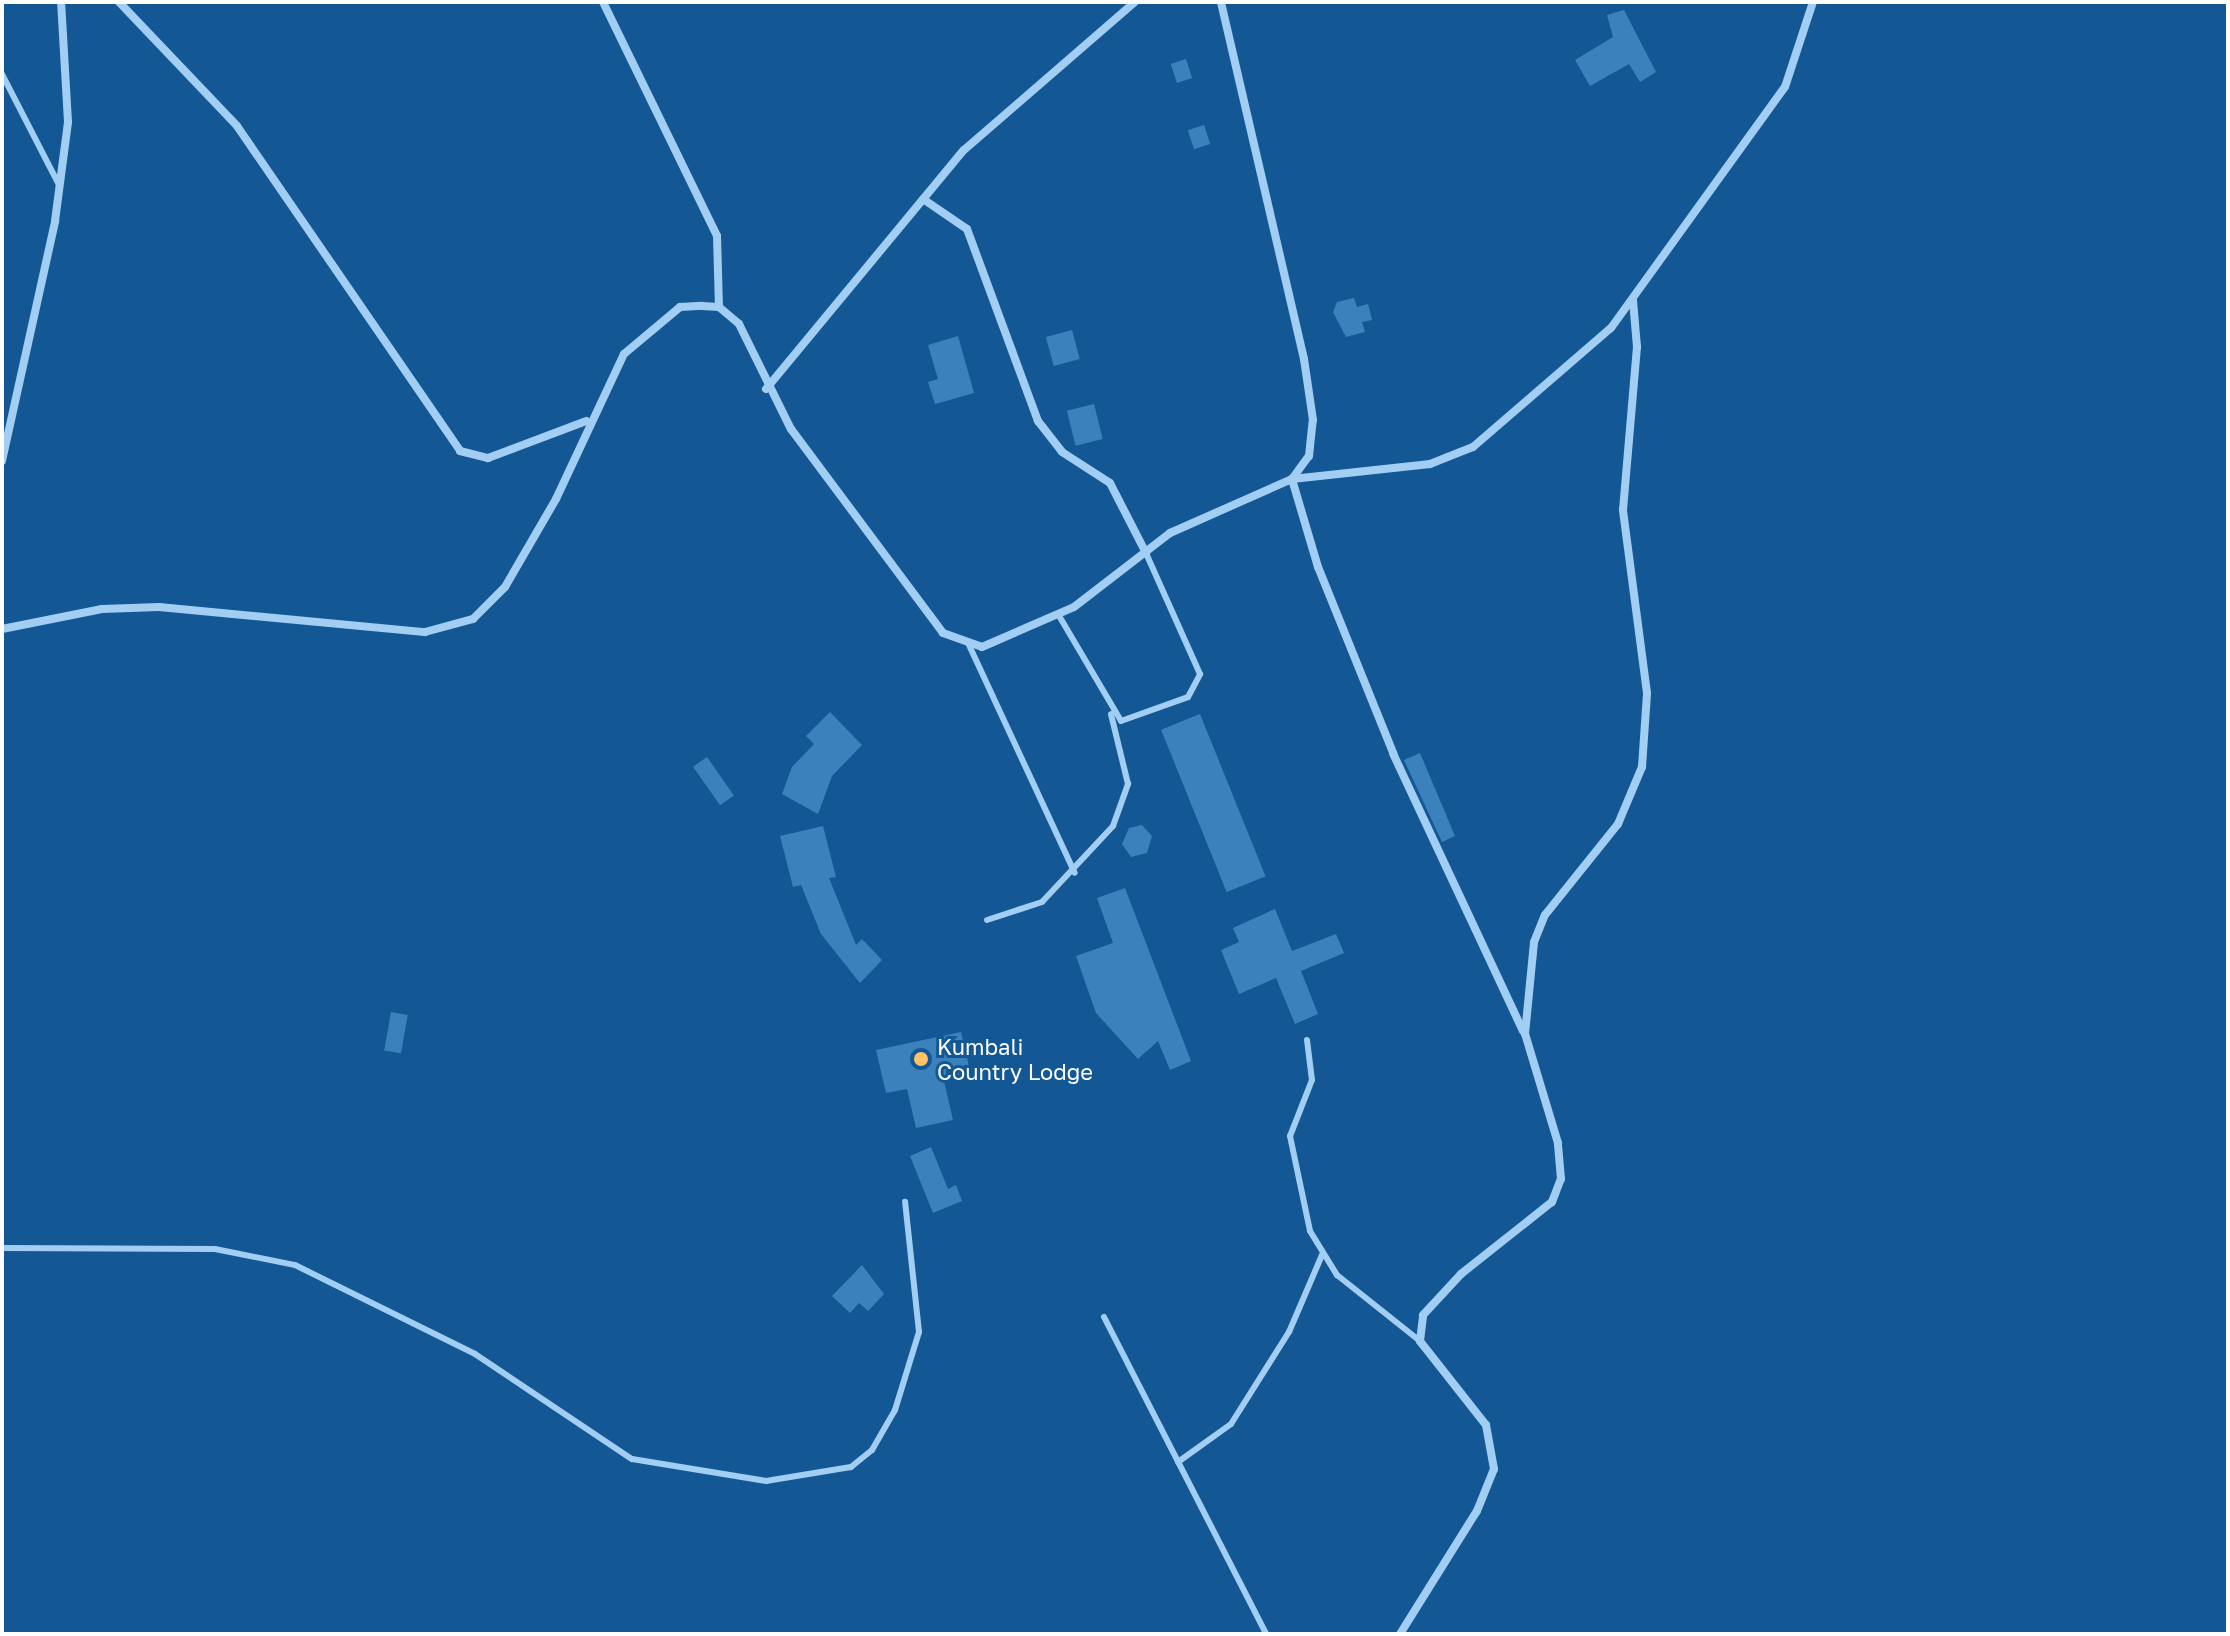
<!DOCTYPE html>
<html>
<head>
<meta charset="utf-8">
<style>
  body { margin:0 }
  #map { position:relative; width:2230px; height:1636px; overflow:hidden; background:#135895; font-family:"Golos Text",sans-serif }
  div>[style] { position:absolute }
  .building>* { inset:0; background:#3b82bd; transform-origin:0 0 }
  .lane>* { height:6px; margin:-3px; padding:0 3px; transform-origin:3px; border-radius:3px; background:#a2cef3 }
  .street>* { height:8px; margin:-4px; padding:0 4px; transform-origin:4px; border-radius:4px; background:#a2cef3 }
  .dots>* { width:22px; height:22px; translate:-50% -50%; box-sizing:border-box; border:4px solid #135895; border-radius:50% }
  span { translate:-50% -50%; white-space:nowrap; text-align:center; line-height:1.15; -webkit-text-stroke:6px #135895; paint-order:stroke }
  .poi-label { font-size:22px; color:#fff }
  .left { translate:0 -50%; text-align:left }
  .frame { position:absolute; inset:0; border:4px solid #fff; pointer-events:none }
</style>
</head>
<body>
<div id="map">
  <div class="building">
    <i style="clip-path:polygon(1624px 10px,1656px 72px,1640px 82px,1629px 64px,1590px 86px,1575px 60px,1613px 37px,1607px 15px)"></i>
    <i style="left:1186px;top:59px;width:20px;height:16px;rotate:72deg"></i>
    <i style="left:1204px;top:125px;width:20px;height:17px;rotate:72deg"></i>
    <i style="clip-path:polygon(1354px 298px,1357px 307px,1368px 304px,1372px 320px,1362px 322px,1365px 332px,1346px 337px,1333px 312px,1337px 302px)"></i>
    <i style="left:1072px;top:330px;width:30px;height:27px;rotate:75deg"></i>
    <i style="clip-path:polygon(958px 336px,974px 393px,935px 404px,928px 382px,938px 379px,928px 345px)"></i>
    <i style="left:1094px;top:404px;width:36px;height:28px;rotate:76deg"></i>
    <i style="clip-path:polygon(830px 712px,862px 745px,832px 776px,818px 814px,782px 794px,792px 767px,814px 744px,806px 736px)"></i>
    <i style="left:1200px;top:714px;width:175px;height:42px;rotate:68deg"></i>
    <i style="clip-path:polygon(1420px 753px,1455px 836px,1442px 842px,1404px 760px)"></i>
    <i style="left:707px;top:757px;width:47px;height:17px;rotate:55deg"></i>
    <i style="clip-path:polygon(1142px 825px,1152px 836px,1147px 853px,1131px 857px,1122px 844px,1129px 828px)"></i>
    <i style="clip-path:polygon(823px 826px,836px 877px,829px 878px,856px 945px,862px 939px,882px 960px,860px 983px,821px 934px,801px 885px,793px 887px,780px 836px)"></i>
    <i style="clip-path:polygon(1125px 888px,1191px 1061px,1170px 1070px,1158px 1041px,1138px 1059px,1096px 1013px,1076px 956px,1113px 943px,1097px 898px)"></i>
    <i style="clip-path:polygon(1275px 909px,1292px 951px,1336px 934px,1344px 953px,1301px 971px,1318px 1014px,1295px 1024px,1276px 978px,1239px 994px,1221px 950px,1239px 942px,1233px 928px)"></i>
    <i style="left:391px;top:1012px;width:17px;height:39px;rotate:10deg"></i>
    <i style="clip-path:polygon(961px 1032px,971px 1075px,944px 1081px,953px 1120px,916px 1128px,907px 1089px,886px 1093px,876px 1050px)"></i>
    <i style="clip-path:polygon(931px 1147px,948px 1189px,956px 1185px,962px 1201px,933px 1213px,910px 1156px)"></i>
    <i style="clip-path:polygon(862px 1265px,884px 1294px,868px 1311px,859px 1303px,850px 1313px,832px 1296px)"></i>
  </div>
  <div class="lane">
    <i style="left:2px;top:74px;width:125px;rotate:62.8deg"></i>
    <i style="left:1058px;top:614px;width:124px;rotate:59.5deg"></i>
    <i style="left:1121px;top:721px;width:71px;rotate:-19.7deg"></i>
    <i style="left:1188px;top:697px;width:26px;rotate:-62deg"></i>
    <i style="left:1200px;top:674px;width:133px;rotate:-114.1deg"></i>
    <i style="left:969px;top:645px;width:251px;rotate:65.1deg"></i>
    <i style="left:987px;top:920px;width:58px;rotate:-18.1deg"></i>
    <i style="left:1042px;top:902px;width:104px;rotate:-46.9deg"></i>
    <i style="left:1113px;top:826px;width:45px;rotate:-70.3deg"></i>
    <i style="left:1128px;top:784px;width:72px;rotate:-103.7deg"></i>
    <i style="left:1307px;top:1040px;width:40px;rotate:82.9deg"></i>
    <i style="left:1312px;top:1080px;width:60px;rotate:111.4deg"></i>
    <i style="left:1290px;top:1136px;width:97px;rotate:78.1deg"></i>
    <i style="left:1310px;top:1231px;width:52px;rotate:58.5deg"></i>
    <i style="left:1337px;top:1275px;width:106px;rotate:38.5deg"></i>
    <i style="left:2px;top:1248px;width:213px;rotate:0.3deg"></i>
    <i style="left:215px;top:1249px;width:82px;rotate:11.3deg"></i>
    <i style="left:295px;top:1265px;width:201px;rotate:26.3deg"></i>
    <i style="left:475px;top:1354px;width:189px;rotate:33.8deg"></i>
    <i style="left:632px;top:1459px;width:136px;rotate:9.3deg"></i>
    <i style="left:766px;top:1481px;width:86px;rotate:-9.4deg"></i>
    <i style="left:851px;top:1467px;width:27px;rotate:-39deg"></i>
    <i style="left:872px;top:1450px;width:46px;rotate:-60.1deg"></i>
    <i style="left:895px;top:1410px;width:82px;rotate:-72.9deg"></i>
    <i style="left:919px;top:1332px;width:131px;rotate:-96.1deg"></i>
    <i style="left:1104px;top:1317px;width:356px;rotate:62.9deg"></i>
    <i style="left:1178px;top:1462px;width:65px;rotate:-35.6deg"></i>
    <i style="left:1231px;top:1424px;width:109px;rotate:-57.8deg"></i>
    <i style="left:1289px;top:1332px;width:84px;rotate:-66.8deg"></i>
  </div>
  <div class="street">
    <i style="left:119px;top:2px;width:171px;rotate:46.4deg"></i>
    <i style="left:237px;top:126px;width:394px;rotate:55.5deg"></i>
    <i style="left:460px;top:451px;width:29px;rotate:14deg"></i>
    <i style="left:488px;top:458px;width:105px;rotate:-20.7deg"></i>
    <i style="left:603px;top:2px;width:260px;rotate:64deg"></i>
    <i style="left:717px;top:236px;width:71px;rotate:88.4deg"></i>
    <i style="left:923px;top:199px;width:53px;rotate:34.3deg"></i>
    <i style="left:967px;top:229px;width:205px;rotate:69.7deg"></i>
    <i style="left:1038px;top:421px;width:39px;rotate:52deg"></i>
    <i style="left:1062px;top:452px;width:57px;rotate:32.9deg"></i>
    <i style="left:1110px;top:483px;width:79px;rotate:62.8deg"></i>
    <i style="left:766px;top:389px;width:310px;rotate:-50.4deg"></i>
    <i style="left:964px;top:150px;width:226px;rotate:-40.9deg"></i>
    <i style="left:2px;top:461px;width:246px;rotate:-77.5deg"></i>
    <i style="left:55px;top:221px;width:100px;rotate:-82.5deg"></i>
    <i style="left:68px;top:122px;width:120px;rotate:-93.3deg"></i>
    <i style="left:2px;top:629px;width:102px;rotate:-11.3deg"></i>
    <i style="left:102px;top:609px;width:57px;rotate:-2deg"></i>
    <i style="left:159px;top:607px;width:267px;rotate:5.4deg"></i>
    <i style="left:425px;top:632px;width:50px;rotate:-15.2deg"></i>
    <i style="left:473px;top:619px;width:45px;rotate:-45deg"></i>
    <i style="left:505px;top:587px;width:102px;rotate:-59.9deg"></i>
    <i style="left:556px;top:499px;width:160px;rotate:-64.9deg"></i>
    <i style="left:624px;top:354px;width:73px;rotate:-40deg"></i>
    <i style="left:680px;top:307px;width:22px;rotate:-3deg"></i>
    <i style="left:702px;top:306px;width:17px;rotate:3deg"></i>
    <i style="left:719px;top:307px;width:26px;rotate:40deg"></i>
    <i style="left:739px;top:324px;width:117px;rotate:63.7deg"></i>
    <i style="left:791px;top:429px;width:254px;rotate:53.3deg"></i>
    <i style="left:943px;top:633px;width:41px;rotate:19.7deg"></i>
    <i style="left:982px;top:647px;width:100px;rotate:-23.5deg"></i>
    <i style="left:1074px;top:607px;width:121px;rotate:-37.6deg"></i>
    <i style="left:1170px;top:533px;width:133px;rotate:-23.9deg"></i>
    <i style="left:1292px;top:479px;width:29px;rotate:-54deg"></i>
    <i style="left:1309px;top:456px;width:36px;rotate:-84deg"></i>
    <i style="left:1313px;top:420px;width:62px;rotate:-98.4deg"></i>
    <i style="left:1304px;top:359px;width:367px;rotate:-103.1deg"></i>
    <i style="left:1523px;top:1031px;width:305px;rotate:-115.1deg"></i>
    <i style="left:1394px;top:755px;width:203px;rotate:-112deg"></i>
    <i style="left:1318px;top:567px;width:92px;rotate:-106.5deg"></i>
    <i style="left:1292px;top:479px;width:139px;rotate:-6.2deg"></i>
    <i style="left:1430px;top:464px;width:46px;rotate:-21.6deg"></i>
    <i style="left:1473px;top:447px;width:182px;rotate:-40.8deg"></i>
    <i style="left:1611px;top:328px;width:297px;rotate:-54.2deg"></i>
    <i style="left:1785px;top:87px;width:89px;rotate:-71.8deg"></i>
    <i style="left:1400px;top:1634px;width:145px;rotate:-58deg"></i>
    <i style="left:1477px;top:1511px;width:45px;rotate:-68deg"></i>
    <i style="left:1494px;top:1469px;width:45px;rotate:-100.3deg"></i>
    <i style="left:1486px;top:1425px;width:107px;rotate:-128.2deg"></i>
    <i style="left:1420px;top:1341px;width:26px;rotate:-83deg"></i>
    <i style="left:1423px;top:1315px;width:56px;rotate:-47.2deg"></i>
    <i style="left:1461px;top:1274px;width:116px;rotate:-38.4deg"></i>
    <i style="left:1552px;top:1202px;width:25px;rotate:-69deg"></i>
    <i style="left:1561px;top:1179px;width:36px;rotate:-95deg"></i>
    <i style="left:1558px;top:1143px;width:114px;rotate:-106.8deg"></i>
    <i style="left:1525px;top:1034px;width:92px;rotate:-84.4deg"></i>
    <i style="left:1534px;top:942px;width:29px;rotate:-68deg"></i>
    <i style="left:1545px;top:915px;width:117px;rotate:-51.3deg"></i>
    <i style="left:1618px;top:824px;width:62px;rotate:-67.2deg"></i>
    <i style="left:1642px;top:767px;width:74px;rotate:-86.1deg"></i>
    <i style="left:1647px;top:693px;width:185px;rotate:-97.5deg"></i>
    <i style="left:1623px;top:510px;width:164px;rotate:-85.1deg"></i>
    <i style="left:1637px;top:347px;width:47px;rotate:-94.9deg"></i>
  </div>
  <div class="dots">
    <i style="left:921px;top:1059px;background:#ffc364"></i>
  </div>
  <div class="poi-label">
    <span class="left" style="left:937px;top:1059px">Kumbali<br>Country Lodge</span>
  </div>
  <div class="frame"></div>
</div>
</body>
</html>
